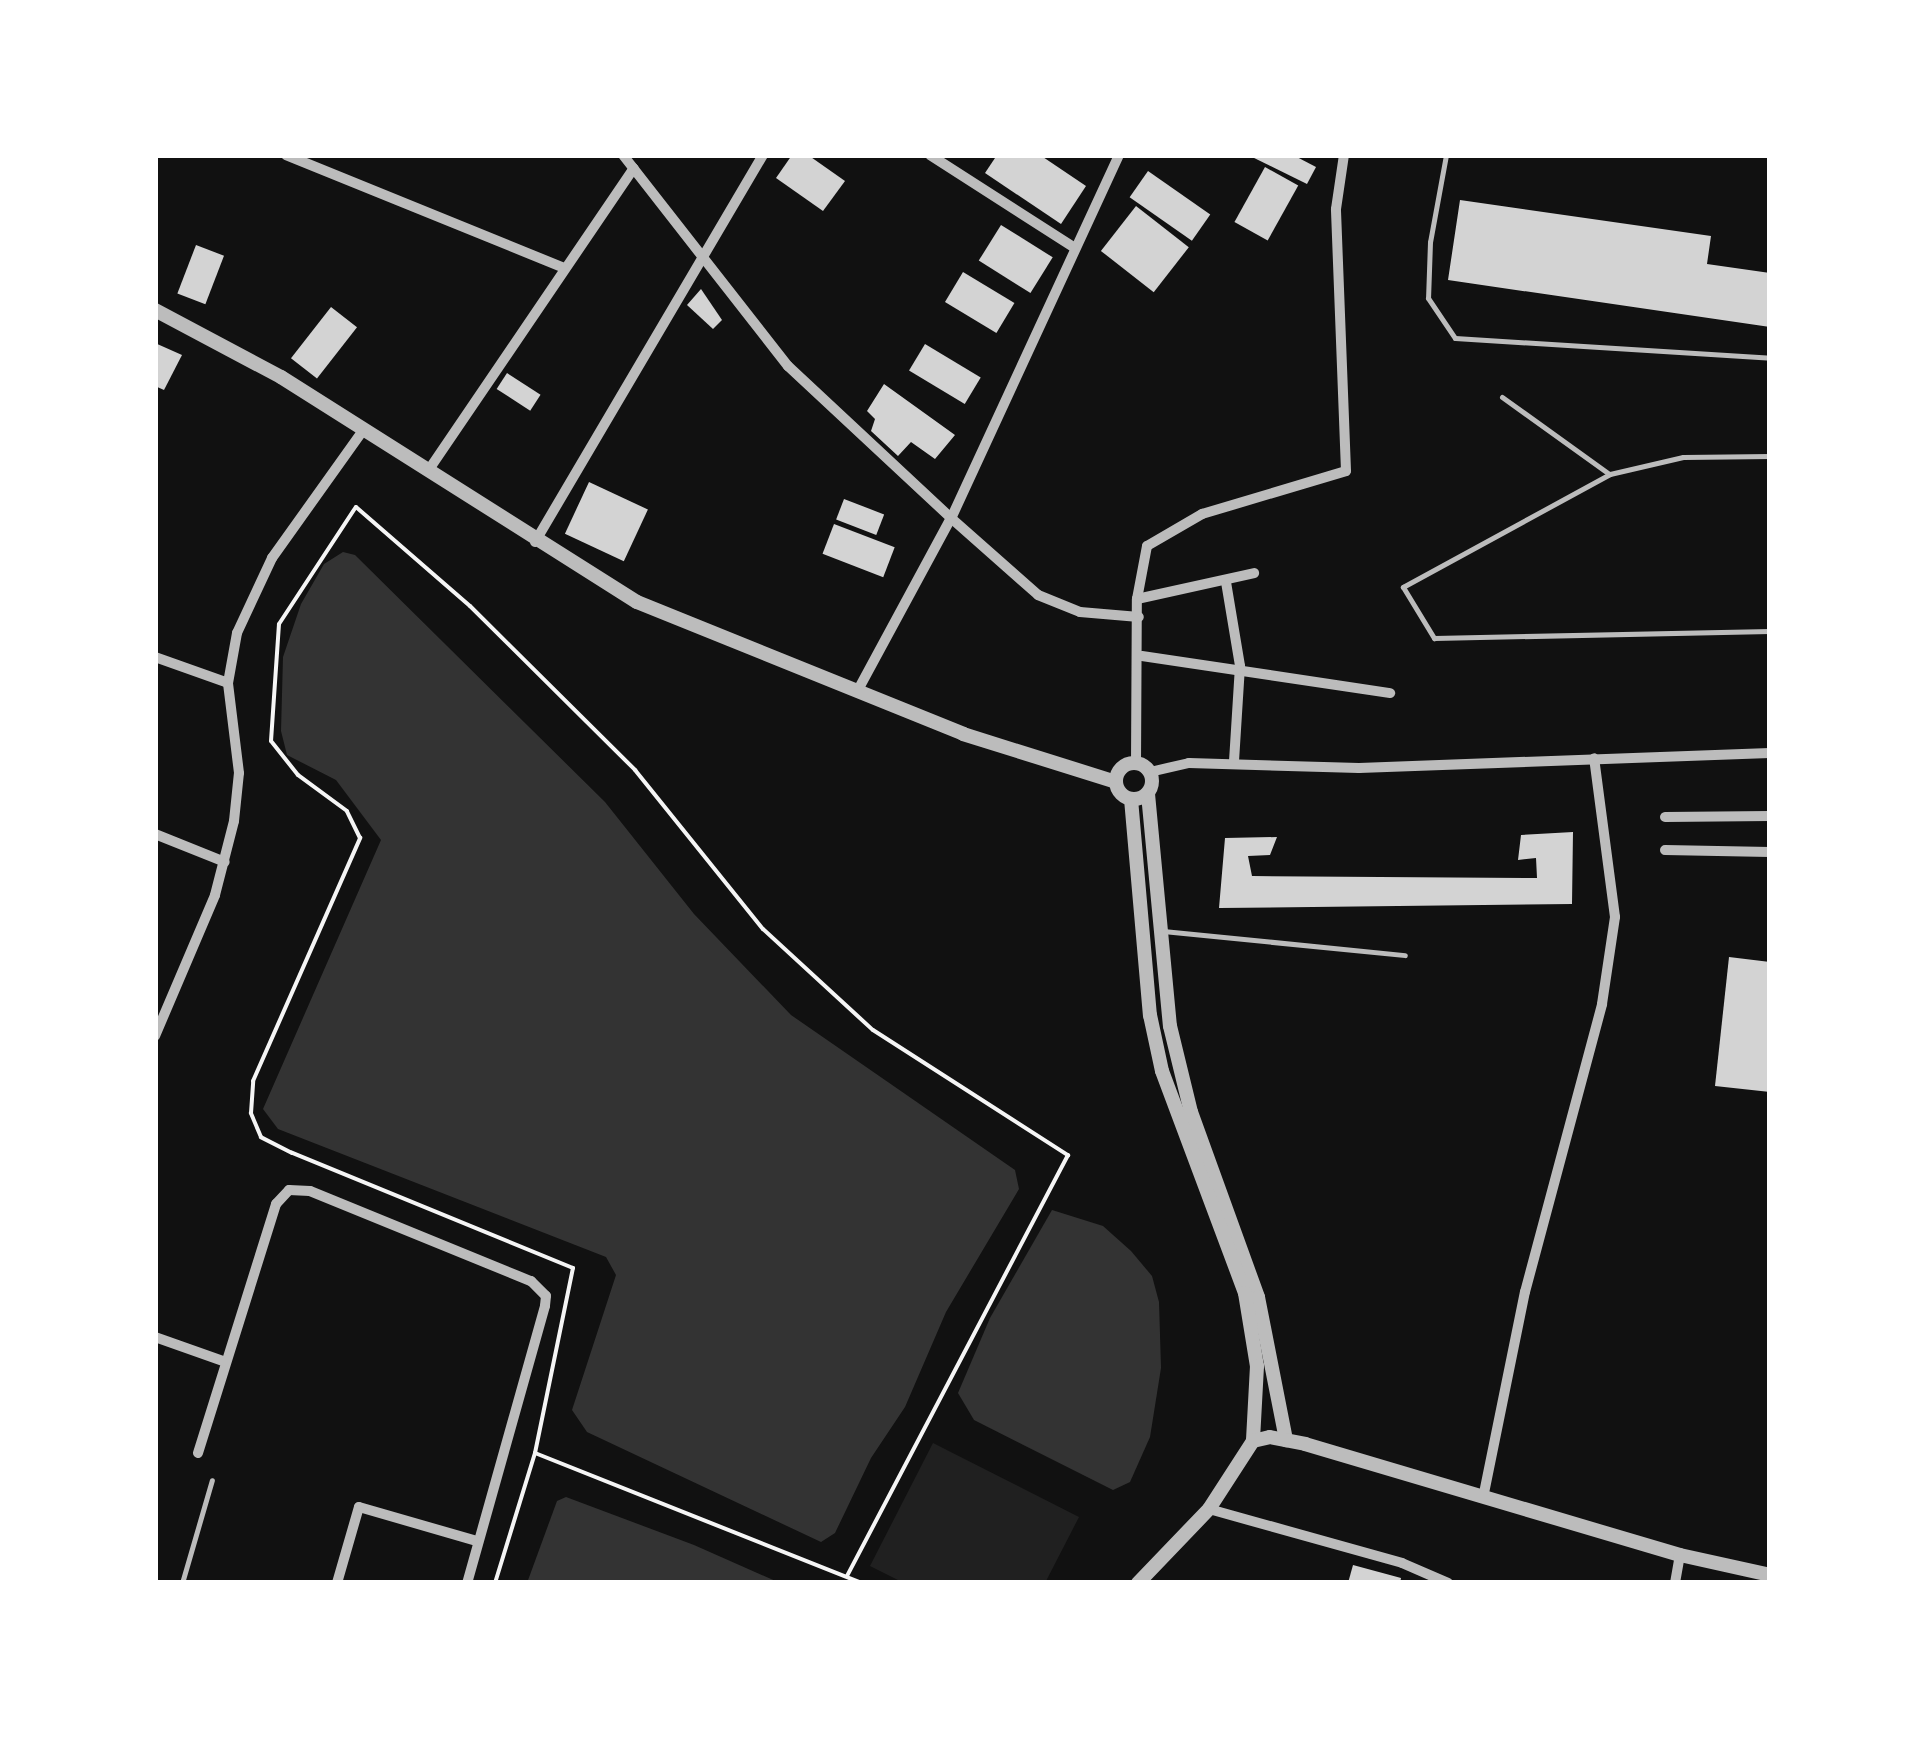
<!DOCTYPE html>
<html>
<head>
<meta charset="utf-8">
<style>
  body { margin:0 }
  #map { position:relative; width:1925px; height:1738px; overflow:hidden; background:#111; font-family:Lato,sans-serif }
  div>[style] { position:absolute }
  .green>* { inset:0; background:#202020 }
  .water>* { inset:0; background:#333 }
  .building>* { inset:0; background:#d3d3d3; transform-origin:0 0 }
  .path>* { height:4px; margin:-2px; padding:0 2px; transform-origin:2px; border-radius:2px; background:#f5f5f5 }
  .service>* { height:5px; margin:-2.5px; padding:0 2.5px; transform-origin:2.5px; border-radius:2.5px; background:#bcbcbc }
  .minor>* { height:10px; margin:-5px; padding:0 5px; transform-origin:5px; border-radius:5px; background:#bcbcbc }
  .tertiary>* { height:14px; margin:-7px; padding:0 7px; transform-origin:7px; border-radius:7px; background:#bcbcbc }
  .tertiary>.ring { margin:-7px; padding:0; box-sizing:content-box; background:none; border:14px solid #bcbcbc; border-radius:50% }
  span { translate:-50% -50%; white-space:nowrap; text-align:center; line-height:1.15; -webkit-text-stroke:8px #fff; paint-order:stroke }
  .frame { position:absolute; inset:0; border:158px solid #fff; pointer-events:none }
</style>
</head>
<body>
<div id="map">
  <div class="green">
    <i style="clip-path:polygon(933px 1443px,1079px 1517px,1045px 1583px,904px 1583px,870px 1566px)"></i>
  </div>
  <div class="water">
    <i style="clip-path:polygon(343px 552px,355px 555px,605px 802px,694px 914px,791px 1015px,1015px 1170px,1019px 1189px,946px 1312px,905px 1407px,871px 1458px,835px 1533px,821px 1542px,587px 1432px,572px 1410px,616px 1275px,606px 1257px,278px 1129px,263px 1109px,381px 840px,336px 780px,287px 755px,281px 731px,283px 657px,301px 604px,324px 564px)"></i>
    <i style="clip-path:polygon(1052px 1210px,1103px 1226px,1131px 1251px,1152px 1276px,1159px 1302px,1161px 1368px,1150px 1437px,1130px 1482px,1113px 1490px,974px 1420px,958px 1393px,990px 1318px)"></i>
    <i style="clip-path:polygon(566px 1497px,694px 1545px,780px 1583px,527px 1583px,557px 1501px)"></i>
  </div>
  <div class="building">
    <i style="clip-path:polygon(792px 155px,808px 155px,845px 181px,823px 211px,776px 178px)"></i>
    <i style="clip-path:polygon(997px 155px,1040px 155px,1086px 186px,1061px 224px,985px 173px)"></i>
    <i style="clip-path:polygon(1248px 155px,1293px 155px,1316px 167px,1307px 184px)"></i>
    <i style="left:1265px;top:167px;width:38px;height:63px;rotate:29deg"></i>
    <i style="left:1148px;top:171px;width:76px;height:32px;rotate:35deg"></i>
    <i style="clip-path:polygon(1460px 200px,1711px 236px,1707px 264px,1770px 273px,1770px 327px,1448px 280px)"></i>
    <i style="left:1136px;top:206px;width:67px;height:57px;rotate:38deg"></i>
    <i style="left:1001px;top:225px;width:61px;height:42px;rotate:32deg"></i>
    <i style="left:196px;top:245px;width:30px;height:52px;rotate:21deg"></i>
    <i style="left:963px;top:272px;width:60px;height:35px;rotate:31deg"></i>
    <i style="clip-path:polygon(701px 289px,722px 320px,713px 329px,687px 305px)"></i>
    <i style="left:331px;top:307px;width:33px;height:65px;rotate:38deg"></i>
    <i style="clip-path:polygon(155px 343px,182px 355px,164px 390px,155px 386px)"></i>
    <i style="left:925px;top:344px;width:65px;height:31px;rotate:31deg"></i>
    <i style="left:507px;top:373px;width:40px;height:19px;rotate:33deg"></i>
    <i style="clip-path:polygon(884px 384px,955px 435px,935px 459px,911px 442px,898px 456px,871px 431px,875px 419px,867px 411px)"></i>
    <i style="left:589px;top:482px;width:65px;height:57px;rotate:25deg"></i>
    <i style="left:844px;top:499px;width:43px;height:22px;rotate:21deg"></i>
    <i style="left:834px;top:524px;width:65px;height:32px;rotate:21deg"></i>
    <i style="clip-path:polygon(1573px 832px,1572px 904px,1219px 908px,1225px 838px,1277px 837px,1270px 855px,1248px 856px,1252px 876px,1537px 878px,1536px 858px,1518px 860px,1521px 835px)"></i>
    <i style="clip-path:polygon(1729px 957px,1770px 962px,1770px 1092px,1715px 1086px)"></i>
    <i style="clip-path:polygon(1353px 1565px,1401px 1578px,1400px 1583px,1348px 1583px)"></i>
  </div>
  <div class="path">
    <i style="left:535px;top:1453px;width:352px;rotate:21.7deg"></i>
    <i style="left:495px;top:1583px;width:136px;rotate:-72.9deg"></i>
    <i style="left:535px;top:1453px;width:189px;rotate:-78.4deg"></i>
    <i style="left:573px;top:1268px;width:304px;rotate:-157.7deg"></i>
    <i style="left:292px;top:1153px;width:35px;rotate:-153deg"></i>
    <i style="left:261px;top:1137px;width:26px;rotate:-113deg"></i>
    <i style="left:251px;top:1113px;width:32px;rotate:-86deg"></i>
    <i style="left:253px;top:1081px;width:266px;rotate:-66.2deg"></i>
    <i style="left:360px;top:838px;width:30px;rotate:-116deg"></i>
    <i style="left:347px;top:811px;width:61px;rotate:-143.7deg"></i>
    <i style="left:298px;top:775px;width:43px;rotate:-128.5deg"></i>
    <i style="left:271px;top:741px;width:117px;rotate:-86.1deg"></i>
    <i style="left:279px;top:624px;width:140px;rotate:-56.7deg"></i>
    <i style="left:356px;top:507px;width:151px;rotate:41deg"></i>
    <i style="left:470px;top:606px;width:233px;rotate:44.8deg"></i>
    <i style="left:635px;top:770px;width:204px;rotate:51.2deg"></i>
    <i style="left:763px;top:929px;width:149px;rotate:42.6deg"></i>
    <i style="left:873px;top:1030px;width:232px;rotate:32.7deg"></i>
    <i style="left:1068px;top:1155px;width:475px;rotate:117.7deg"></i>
  </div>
  <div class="service">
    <i style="left:1446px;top:155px;width:88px;rotate:100.4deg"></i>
    <i style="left:1430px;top:242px;width:56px;rotate:92deg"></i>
    <i style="left:1428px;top:298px;width:48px;rotate:56deg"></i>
    <i style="left:1455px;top:338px;width:316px;rotate:3.6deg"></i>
    <i style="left:1502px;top:397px;width:132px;rotate:35.7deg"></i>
    <i style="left:1770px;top:456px;width:87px;rotate:179.3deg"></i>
    <i style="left:1683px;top:457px;width:75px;rotate:166.9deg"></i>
    <i style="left:1610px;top:474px;width:236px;rotate:151.4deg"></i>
    <i style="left:1403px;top:587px;width:60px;rotate:58.7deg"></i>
    <i style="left:1434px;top:638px;width:336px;rotate:-1.2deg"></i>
    <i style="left:1163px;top:931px;width:243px;rotate:5.7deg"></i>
    <i style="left:182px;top:1583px;width:107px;rotate:-73.8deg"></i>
  </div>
  <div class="minor">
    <i style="left:286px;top:155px;width:298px;rotate:22.1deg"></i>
    <i style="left:623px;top:155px;width:268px;rotate:52deg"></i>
    <i style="left:788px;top:366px;width:223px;rotate:43deg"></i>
    <i style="left:951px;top:518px;width:198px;rotate:118.4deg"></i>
    <i style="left:930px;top:155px;width:169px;rotate:32.7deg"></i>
    <i style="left:1119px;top:155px;width:400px;rotate:114.8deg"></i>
    <i style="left:951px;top:518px;width:116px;rotate:41.5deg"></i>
    <i style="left:1038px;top:595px;width:45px;rotate:22deg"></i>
    <i style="left:1080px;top:612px;width:59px;rotate:4.8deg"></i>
    <i style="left:428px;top:471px;width:366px;rotate:-55.8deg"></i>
    <i style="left:535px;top:542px;width:449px;rotate:-59.5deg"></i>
    <i style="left:1226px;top:582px;width:85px;rotate:80.5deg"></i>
    <i style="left:1240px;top:666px;width:96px;rotate:93.6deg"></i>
    <i style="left:1137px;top:599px;width:120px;rotate:-12.5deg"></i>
    <i style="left:1142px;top:656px;width:251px;rotate:8.5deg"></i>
    <i style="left:155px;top:657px;width:77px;rotate:19.6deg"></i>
    <i style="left:1136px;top:763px;width:164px;rotate:-89.7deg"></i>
    <i style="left:1137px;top:599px;width:54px;rotate:-79.3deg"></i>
    <i style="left:1147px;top:546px;width:64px;rotate:-30.2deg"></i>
    <i style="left:1202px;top:514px;width:150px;rotate:-16.6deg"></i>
    <i style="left:1346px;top:471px;width:262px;rotate:-92.2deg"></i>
    <i style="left:1336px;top:209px;width:55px;rotate:-81.6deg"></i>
    <i style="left:1150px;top:772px;width:40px;rotate:-13deg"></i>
    <i style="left:1189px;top:763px;width:170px;rotate:1.7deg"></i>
    <i style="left:1359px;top:768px;width:411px;rotate:-2.1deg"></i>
    <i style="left:1665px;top:817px;width:105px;rotate:-0.5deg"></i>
    <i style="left:155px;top:834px;width:75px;rotate:21.8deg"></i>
    <i style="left:1665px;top:850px;width:105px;rotate:1.1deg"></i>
    <i style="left:155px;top:1036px;width:153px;rotate:-66.9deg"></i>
    <i style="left:215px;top:895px;width:76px;rotate:-75.6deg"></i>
    <i style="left:234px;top:821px;width:48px;rotate:-84.1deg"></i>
    <i style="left:239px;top:773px;width:91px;rotate:-97deg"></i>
    <i style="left:228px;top:683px;width:51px;rotate:-79.8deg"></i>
    <i style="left:237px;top:633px;width:83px;rotate:-65deg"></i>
    <i style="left:272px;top:558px;width:158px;rotate:-54.5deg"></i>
    <i style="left:155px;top:1337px;width:75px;rotate:19.4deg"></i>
    <i style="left:198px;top:1453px;width:261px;rotate:-72.6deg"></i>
    <i style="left:276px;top:1204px;width:19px;rotate:-47deg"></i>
    <i style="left:289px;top:1190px;width:21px;rotate:3deg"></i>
    <i style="left:310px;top:1191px;width:239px;rotate:22.2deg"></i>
    <i style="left:531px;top:1281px;width:21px;rotate:45deg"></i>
    <i style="left:546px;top:1296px;width:10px;rotate:96deg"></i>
    <i style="left:545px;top:1306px;width:288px;rotate:105.7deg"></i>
    <i style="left:1483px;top:1498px;width:210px;rotate:-78.5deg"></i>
    <i style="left:1525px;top:1292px;width:298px;rotate:-75deg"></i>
    <i style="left:1602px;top:1004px;width:88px;rotate:-81.5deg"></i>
    <i style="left:1615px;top:917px;width:160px;rotate:-97.5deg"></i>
    <i style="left:1209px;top:1509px;width:200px;rotate:15.6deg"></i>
    <i style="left:1402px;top:1563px;width:50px;rotate:23.5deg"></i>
    <i style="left:337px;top:1583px;width:79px;rotate:-73.9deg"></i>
    <i style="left:359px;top:1507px;width:123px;rotate:16.1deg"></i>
    <i style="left:1675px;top:1583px;width:28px;rotate:-80deg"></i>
  </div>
  <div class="tertiary">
    <i style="left:155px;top:310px;width:143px;rotate:28deg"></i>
    <i style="left:281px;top:377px;width:421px;rotate:32.3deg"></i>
    <i style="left:637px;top:602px;width:352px;rotate:22deg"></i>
    <i style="left:963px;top:734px;width:160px;rotate:17.4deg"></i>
    <i class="ring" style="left:1116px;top:763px;width:22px;height:22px"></i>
    <i style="left:1148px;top:794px;width:233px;rotate:84.6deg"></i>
    <i style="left:1170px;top:1026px;width:89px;rotate:76.3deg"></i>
    <i style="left:1191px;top:1112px;width:197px;rotate:70.1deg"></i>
    <i style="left:1258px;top:1297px;width:146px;rotate:78.9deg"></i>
    <i style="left:1131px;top:799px;width:217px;rotate:85deg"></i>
    <i style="left:1150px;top:1015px;width:57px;rotate:77.9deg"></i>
    <i style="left:1162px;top:1071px;width:237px;rotate:69.5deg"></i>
    <i style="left:1245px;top:1293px;width:74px;rotate:80.7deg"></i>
    <i style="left:1257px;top:1366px;width:75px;rotate:93.1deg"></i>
    <i style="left:1253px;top:1441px;width:81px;rotate:122.9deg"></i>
    <i style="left:1209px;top:1509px;width:103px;rotate:133.8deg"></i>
    <i style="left:1253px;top:1441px;width:17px;rotate:-13deg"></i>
    <i style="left:1270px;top:1437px;width:36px;rotate:11deg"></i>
    <i style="left:1305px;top:1444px;width:391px;rotate:16.5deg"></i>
    <i style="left:1680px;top:1555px;width:92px;rotate:12.5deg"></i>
  </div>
  <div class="frame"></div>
</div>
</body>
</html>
